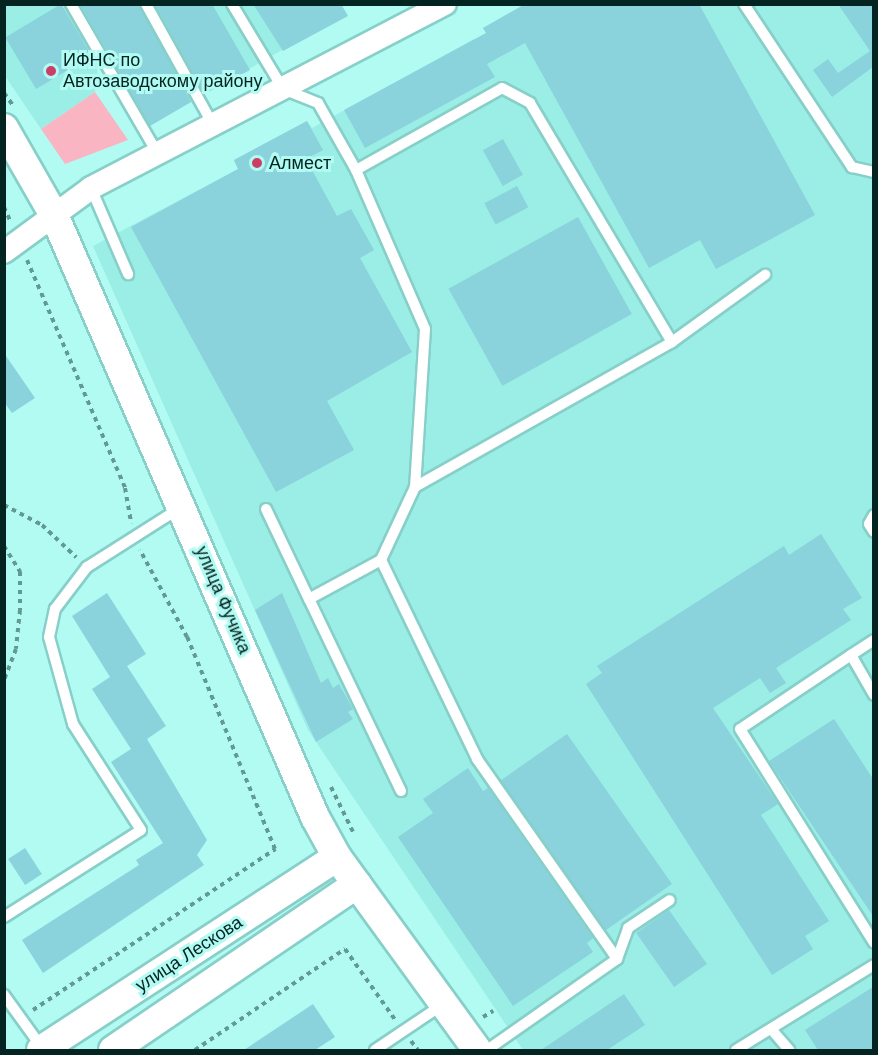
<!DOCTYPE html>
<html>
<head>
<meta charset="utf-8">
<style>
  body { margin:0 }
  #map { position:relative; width:878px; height:1055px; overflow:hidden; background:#b1fbf3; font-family:Helvetica,sans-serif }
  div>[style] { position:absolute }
  .built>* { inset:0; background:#9aeee5 }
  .green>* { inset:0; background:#f9b6c2 }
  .building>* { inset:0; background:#8ad2dc; transform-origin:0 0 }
  .path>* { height:4px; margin-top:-2px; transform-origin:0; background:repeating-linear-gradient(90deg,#629993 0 4.5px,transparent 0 9px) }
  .roads { filter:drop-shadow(2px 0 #87cfc8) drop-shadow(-2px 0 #87cfc8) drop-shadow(0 2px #87cfc8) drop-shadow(0 -2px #87cfc8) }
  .service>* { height:10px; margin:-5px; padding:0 5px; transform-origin:5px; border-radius:5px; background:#fff }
  .minor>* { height:22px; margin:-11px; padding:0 11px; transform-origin:11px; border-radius:11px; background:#fff }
  .tertiary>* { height:28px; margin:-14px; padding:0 14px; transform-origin:14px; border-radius:14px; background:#fff }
  .dots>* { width:16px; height:16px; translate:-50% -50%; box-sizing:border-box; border:3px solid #b1fbf3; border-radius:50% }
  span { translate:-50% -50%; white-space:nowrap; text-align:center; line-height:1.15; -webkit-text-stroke:6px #b1fbf3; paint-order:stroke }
  .poi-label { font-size:18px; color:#042421 }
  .left { translate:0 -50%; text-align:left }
  .street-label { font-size:18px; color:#042421 }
  .frame { position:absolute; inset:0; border:6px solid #042421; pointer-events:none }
</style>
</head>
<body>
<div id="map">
  <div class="built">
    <i style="clip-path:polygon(4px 5px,282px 5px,303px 38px,149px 126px,94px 34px,82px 41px,98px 66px,95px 92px,41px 129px,5px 76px)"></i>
    <i style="clip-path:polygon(525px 5px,873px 5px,873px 1050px,523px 1050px,308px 730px,93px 246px,238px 169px,234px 160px,307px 121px,312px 128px,474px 39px,492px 43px,483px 28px)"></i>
  </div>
  <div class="green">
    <i style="clip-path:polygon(95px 92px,128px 140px,65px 164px,41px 129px)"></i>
  </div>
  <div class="building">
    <i style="left:61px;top:4px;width:60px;height:65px;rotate:59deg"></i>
    <i style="clip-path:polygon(80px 4px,139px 4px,191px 102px,150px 126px)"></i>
    <i style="clip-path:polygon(155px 4px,212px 4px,250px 70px,204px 94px)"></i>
    <i style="clip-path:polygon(253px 4px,341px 4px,348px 16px,283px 51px)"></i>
    <i style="clip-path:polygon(525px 4px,699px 4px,815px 215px,716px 269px,700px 240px,649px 268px,525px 43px,487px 64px,495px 77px,365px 148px,344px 110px,486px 33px,483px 28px)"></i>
    <i style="clip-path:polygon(838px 4px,873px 4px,873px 67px,832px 97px,813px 70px,828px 59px,838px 73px,870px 51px)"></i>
    <i style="clip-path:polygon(307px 121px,323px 150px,306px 159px,337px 216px,351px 209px,374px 250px,360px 258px,412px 352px,327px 401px,354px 450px,276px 492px,131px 227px,238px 169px,234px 160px)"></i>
    <i style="left:503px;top:139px;width:41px;height:23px;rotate:61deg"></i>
    <i style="left:517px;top:186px;width:24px;height:37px;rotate:62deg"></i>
    <i style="left:578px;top:217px;width:111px;height:148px;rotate:61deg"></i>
    <i style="clip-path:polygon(4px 353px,35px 398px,12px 413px,4px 402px)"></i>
    <i style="clip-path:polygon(821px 534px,862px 598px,843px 609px,851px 620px,776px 668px,786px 683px,770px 693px,760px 678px,713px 708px,778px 804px,761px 815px,829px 921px,805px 936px,813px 949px,772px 975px,586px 684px,602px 673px,597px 666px,784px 546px,789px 555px)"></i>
    <i style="clip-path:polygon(107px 593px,146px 654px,127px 666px,166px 726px,147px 739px,207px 840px,197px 855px,204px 865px,43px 973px,22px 940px,139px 865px,136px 860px,163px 843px,111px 762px,131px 749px,92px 689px,110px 677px,72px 616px)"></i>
    <i style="clip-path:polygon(282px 593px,321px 683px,328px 678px,333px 688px,339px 684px,353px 709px,348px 712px,353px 719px,316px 742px,255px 610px)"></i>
    <i style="clip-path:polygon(834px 719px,873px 779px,873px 916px,769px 761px)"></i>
    <i style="left:567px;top:734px;width:183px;height:81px;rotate:55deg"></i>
    <i style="clip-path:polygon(468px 768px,483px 791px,488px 788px,593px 938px,587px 943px,593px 952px,513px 1006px,398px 837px,433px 813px,423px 799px)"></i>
    <i style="left:25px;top:848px;width:31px;height:20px;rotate:57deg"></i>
    <i style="left:669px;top:910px;width:66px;height:40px;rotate:55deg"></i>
    <i style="clip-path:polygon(873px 987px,873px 1050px,818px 1050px,805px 1030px)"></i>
    <i style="clip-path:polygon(624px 994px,645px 1025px,607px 1050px,541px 1050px)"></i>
    <i style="clip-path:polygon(313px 1004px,335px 1037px,315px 1050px,244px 1050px)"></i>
  </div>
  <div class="path">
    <i style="left:4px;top:93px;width:17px;rotate:54deg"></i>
    <i style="left:4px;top:207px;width:17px;rotate:66deg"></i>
    <i style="left:27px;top:260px;width:248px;rotate:66.7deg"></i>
    <i style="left:125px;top:488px;width:36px;rotate:80deg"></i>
    <i style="left:4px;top:505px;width:43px;rotate:27.8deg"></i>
    <i style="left:42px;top:525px;width:47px;rotate:43.3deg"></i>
    <i style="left:4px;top:546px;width:31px;rotate:58deg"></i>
    <i style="left:20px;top:572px;width:38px;rotate:90deg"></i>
    <i style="left:20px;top:610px;width:39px;rotate:96deg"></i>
    <i style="left:16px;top:649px;width:33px;rotate:111deg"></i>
    <i style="left:331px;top:787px;width:52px;rotate:63.9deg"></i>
    <i style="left:33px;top:1010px;width:291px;rotate:-33.6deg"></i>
    <i style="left:275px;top:849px;width:230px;rotate:-112.5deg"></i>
    <i style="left:187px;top:637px;width:99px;rotate:-118.4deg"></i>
    <i style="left:483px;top:1017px;width:12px;rotate:-31deg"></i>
    <i style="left:411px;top:1041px;width:11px;rotate:52deg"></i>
    <i style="left:195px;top:1050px;width:181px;rotate:-34deg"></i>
    <i style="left:345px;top:949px;width:88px;rotate:54.7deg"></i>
  </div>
  <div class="roads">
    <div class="service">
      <i style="left:71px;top:4px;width:173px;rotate:59.9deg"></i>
      <i style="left:146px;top:4px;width:138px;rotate:61deg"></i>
      <i style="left:232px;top:4px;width:99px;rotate:59deg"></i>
      <i style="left:283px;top:89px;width:38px;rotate:22deg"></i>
      <i style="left:318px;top:103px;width:77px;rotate:60.4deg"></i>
      <i style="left:356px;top:170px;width:173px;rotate:66.5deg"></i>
      <i style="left:425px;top:329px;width:158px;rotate:93.6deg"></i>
      <i style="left:415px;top:487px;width:81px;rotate:115deg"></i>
      <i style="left:381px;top:560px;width:221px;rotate:64.2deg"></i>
      <i style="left:477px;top:759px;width:244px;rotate:55deg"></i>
      <i style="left:744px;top:4px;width:196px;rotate:56.5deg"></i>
      <i style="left:852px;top:167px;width:23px;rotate:13deg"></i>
      <i style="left:356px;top:170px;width:167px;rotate:-29.3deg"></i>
      <i style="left:502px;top:88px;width:32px;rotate:28deg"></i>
      <i style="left:530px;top:103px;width:278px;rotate:59.3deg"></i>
      <i style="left:672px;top:342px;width:115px;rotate:-35.8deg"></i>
      <i style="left:91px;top:188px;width:94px;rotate:66.7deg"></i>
      <i style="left:415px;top:487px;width:295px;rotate:-29.4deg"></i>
      <i style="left:266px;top:509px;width:100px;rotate:64.5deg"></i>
      <i style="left:874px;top:515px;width:10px;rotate:119deg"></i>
      <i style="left:869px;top:524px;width:9px;rotate:58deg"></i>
      <i style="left:381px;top:560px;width:82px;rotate:151.6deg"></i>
      <i style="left:309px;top:599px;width:213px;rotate:64.4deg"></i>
      <i style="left:874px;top:640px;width:27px;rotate:147deg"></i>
      <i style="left:851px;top:655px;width:46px;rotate:60.1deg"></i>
      <i style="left:851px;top:655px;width:133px;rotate:146.3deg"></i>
      <i style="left:740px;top:729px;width:252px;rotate:57.9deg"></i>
      <i style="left:4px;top:917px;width:162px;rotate:-32.4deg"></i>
      <i style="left:141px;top:830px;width:126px;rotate:-122.7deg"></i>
      <i style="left:73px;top:724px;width:90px;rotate:-105.4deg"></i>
      <i style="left:49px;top:637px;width:29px;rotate:-78deg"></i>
      <i style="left:55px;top:609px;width:53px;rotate:-52.7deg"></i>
      <i style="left:87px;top:567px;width:110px;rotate:-32.4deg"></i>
      <i style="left:4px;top:995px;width:67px;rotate:54.2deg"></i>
      <i style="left:771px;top:1029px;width:28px;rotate:49deg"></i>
      <i style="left:375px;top:1050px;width:81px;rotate:-33.9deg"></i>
      <i style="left:487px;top:1050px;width:159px;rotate:-35deg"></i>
      <i style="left:617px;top:959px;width:33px;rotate:-70deg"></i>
      <i style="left:628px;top:928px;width:50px;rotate:-33.7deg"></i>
      <i style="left:736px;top:1050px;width:162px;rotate:-31.6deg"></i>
    </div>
    <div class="minor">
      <i style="left:4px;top:252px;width:108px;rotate:-36.3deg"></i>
      <i style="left:91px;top:188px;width:399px;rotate:-27.5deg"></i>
    </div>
    <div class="tertiary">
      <i style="left:4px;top:128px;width:103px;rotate:60.2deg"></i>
      <i style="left:55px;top:217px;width:654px;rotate:66.57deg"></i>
      <i style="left:315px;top:817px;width:46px;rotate:61.2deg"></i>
      <i style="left:337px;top:857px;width:238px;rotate:54deg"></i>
      <i style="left:41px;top:1050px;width:353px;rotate:-33.1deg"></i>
      <i style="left:113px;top:1050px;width:295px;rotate:-34.2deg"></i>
    </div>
  </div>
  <div class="dots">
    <i style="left:51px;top:71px;background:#cc3e66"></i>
    <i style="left:257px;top:163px;background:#cc3e66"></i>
  </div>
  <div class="poi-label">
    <span class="left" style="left:63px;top:71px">ИФНС по<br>Автозаводскому району</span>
    <span class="left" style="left:269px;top:163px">Алмест</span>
  </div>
  <div class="street-label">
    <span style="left:223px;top:600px;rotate:67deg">улица Фучика</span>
    <span style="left:189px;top:954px;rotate:-33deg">улица Лескова</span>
  </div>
  <div class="frame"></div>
</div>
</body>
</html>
